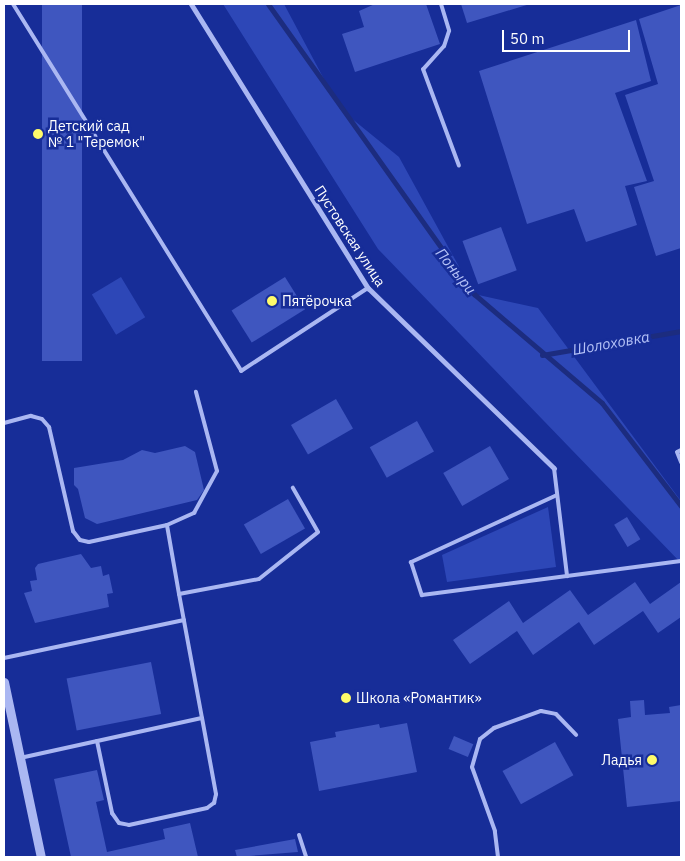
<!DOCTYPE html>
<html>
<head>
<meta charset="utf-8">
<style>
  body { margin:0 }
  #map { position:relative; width:685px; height:861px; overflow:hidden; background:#172d98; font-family:"IBM Plex Sans",sans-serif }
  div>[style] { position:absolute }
  .green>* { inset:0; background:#2d47b7; transform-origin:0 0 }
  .stream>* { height:5px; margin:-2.5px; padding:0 2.5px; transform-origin:2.5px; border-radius:2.5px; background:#1c2c7f }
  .building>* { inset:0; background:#3f56bf; transform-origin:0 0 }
  .service>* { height:4px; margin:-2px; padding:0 2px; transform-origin:2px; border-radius:2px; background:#aab7f2 }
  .minor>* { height:5px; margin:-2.5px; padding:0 2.5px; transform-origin:2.5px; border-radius:2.5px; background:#aab7f2 }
  .tertiary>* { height:9px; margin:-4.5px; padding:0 4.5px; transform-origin:4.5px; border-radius:4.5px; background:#aab7f2 }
  .dots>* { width:14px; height:14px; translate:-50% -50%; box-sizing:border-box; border:2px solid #172d98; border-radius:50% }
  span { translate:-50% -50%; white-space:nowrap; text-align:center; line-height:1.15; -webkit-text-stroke:5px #172d98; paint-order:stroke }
  .poi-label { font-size:14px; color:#fff }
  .left { translate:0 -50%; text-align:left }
  .right { translate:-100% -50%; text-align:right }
  .street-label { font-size:14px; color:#fff }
  .water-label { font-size:15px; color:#b6c3f8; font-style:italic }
  .frame { position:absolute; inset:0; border:5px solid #fff; pointer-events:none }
  .scale { position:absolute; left:502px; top:30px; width:128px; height:22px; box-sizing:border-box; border:2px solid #fff; border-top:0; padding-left:6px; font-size:15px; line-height:18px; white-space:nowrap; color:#fff; -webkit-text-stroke:4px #172d98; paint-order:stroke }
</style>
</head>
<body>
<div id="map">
  <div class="green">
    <i style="clip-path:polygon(223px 4px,284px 4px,340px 109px,399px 157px,474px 294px,538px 308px,681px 501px,681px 563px,378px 249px)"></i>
    <i style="left:121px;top:277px;width:47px;height:34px;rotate:59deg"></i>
    <i style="clip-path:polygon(548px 507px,556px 567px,447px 582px,442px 555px)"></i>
  </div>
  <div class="stream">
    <i style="left:268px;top:4px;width:356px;rotate:54.6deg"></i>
    <i style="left:474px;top:294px;width:168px;rotate:40.4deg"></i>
    <i style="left:602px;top:403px;width:130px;rotate:52.5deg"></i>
    <i style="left:542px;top:355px;width:141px;rotate:-9.8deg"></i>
  </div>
  <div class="building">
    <i style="left:42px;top:4px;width:40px;height:357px"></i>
    <i style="clip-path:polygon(375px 4px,426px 4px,440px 44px,355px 72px,342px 34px,364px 27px,359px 11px)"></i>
    <i style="clip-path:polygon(461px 4px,530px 4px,467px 23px)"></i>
    <i style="clip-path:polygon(681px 5px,681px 248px,656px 256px,634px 187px,654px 181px,625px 95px,658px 84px,639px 19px)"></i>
    <i style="clip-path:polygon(636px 20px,651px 81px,615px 93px,647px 181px,625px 186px,637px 225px,586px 242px,574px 209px,527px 224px,479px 71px)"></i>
    <i style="left:501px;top:227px;width:46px;height:41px;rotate:70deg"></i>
    <i style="left:285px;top:277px;width:38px;height:63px;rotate:58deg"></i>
    <i style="left:336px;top:399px;width:34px;height:52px;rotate:60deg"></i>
    <i style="left:417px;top:421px;width:35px;height:54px;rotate:61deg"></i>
    <i style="clip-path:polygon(185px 446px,195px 452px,204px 490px,197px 500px,97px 524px,85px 518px,78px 489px,74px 485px,74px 468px,123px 460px,142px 450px,155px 453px)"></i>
    <i style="left:490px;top:446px;width:38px;height:54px;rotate:60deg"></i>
    <i style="left:288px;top:499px;width:34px;height:51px;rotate:60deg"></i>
    <i style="left:627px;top:517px;width:26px;height:15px;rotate:59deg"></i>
    <i style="clip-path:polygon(81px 554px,91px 568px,101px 566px,103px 576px,109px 574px,113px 593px,107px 594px,109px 607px,35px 623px,24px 593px,32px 591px,30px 581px,37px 580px,35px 568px,38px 564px)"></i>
    <i style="clip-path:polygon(635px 582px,650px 604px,681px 582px,681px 617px,658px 633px,643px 611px,594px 645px,579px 622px,533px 655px,517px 631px,470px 664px,453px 640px,509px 601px,523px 623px,570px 590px,588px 615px)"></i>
    <i style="left:151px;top:662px;width:53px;height:86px;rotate:79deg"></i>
    <i style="clip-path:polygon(644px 700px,645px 715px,670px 713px,669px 707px,681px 705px,681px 801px,627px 807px,618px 719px,631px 717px,630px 701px)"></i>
    <i style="clip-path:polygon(407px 723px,417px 772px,319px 791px,310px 742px,336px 737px,335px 732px,379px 724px,380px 728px)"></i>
    <i style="left:454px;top:736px;width:21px;height:14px;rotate:23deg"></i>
    <i style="left:555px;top:742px;width:38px;height:60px;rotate:61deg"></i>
    <i style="clip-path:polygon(97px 770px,104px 800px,96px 802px,107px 852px,165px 839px,163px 829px,190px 823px,198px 857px,71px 857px,54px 779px)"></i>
    <i style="clip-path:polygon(295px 839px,298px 852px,237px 857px,235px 850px)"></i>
  </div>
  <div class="service">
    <i style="left:13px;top:4px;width:432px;rotate:58.1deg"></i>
    <i style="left:241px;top:371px;width:152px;rotate:-33.2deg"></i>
    <i style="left:441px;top:4px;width:28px;rotate:73deg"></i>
    <i style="left:449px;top:31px;width:16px;rotate:108deg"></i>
    <i style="left:444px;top:46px;width:31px;rotate:132deg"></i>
    <i style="left:423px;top:69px;width:103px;rotate:69.6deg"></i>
    <i style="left:4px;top:423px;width:28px;rotate:-15deg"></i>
    <i style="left:31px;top:416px;width:11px;rotate:15deg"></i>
    <i style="left:42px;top:419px;width:11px;rotate:49deg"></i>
    <i style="left:49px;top:427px;width:107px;rotate:77deg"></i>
    <i style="left:73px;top:531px;width:11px;rotate:52deg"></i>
    <i style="left:80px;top:540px;width:9px;rotate:13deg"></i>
    <i style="left:89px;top:542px;width:80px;rotate:-12.3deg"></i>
    <i style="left:681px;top:450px;width:4px;rotate:153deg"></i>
    <i style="left:677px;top:452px;width:11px;rotate:68deg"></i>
    <i style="left:554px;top:468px;width:109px;rotate:83.1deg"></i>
    <i style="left:557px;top:495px;width:161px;rotate:155.3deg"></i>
    <i style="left:411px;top:562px;width:35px;rotate:72deg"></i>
    <i style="left:422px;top:595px;width:261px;rotate:-7.5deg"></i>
    <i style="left:179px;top:594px;width:70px;rotate:-99.9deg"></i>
    <i style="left:167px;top:525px;width:30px;rotate:-24deg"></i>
    <i style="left:194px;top:513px;width:48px;rotate:-61.3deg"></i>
    <i style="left:217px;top:471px;width:82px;rotate:-104.9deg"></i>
    <i style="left:4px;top:658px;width:184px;rotate:-11.9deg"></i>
    <i style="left:97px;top:741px;width:74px;rotate:78.2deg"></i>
    <i style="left:112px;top:813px;width:12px;rotate:55deg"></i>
    <i style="left:119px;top:823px;width:10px;rotate:11deg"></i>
    <i style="left:129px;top:825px;width:80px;rotate:-12.3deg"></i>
    <i style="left:207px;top:808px;width:9px;rotate:-36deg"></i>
    <i style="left:214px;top:803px;width:9px;rotate:-77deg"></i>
    <i style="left:216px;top:794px;width:77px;rotate:-100.4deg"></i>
    <i style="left:20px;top:758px;width:186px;rotate:-12.4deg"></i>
    <i style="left:202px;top:718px;width:126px;rotate:-100.5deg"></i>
    <i style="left:179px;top:594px;width:81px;rotate:-10.6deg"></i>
    <i style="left:259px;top:579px;width:75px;rotate:-38.5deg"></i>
    <i style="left:318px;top:532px;width:51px;rotate:-119.6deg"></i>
    <i style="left:299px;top:835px;width:23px;rotate:72deg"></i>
    <i style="left:498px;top:857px;width:26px;rotate:-97deg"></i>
    <i style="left:495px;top:831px;width:68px;rotate:-109.8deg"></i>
    <i style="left:472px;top:767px;width:29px;rotate:-74deg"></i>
    <i style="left:480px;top:739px;width:18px;rotate:-38deg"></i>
    <i style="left:494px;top:728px;width:50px;rotate:-19.9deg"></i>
    <i style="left:541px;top:711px;width:15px;rotate:11deg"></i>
    <i style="left:556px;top:714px;width:29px;rotate:46deg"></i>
  </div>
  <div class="minor">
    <i style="left:191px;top:4px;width:335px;rotate:58.1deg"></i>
    <i style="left:368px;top:288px;width:259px;rotate:44.1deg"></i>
  </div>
  <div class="tertiary">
    <i style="left:4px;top:682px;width:179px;rotate:78.1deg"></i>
  </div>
  <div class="dots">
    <i style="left:38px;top:134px;background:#fffb6a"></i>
    <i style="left:272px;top:301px;background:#fffb6a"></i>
    <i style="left:346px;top:698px;background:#fffb6a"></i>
    <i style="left:652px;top:760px;background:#fffb6a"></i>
  </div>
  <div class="poi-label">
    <span class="left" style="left:48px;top:134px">Детский сад<br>№ 1 "Теремок"</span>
    <span class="left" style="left:282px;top:301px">Пятёрочка</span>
    <span class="left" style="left:356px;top:698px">Школа «Романтик»</span>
    <span class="right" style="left:642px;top:760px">Ладья</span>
  </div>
  <div class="street-label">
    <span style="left:350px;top:236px;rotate:57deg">Пустовская улица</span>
  </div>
  <div class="water-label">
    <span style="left:456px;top:271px;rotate:51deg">Поныри</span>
    <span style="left:611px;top:343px;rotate:-10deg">Шолоховка</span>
  </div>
  <div class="frame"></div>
  <div class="scale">50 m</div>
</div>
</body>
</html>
